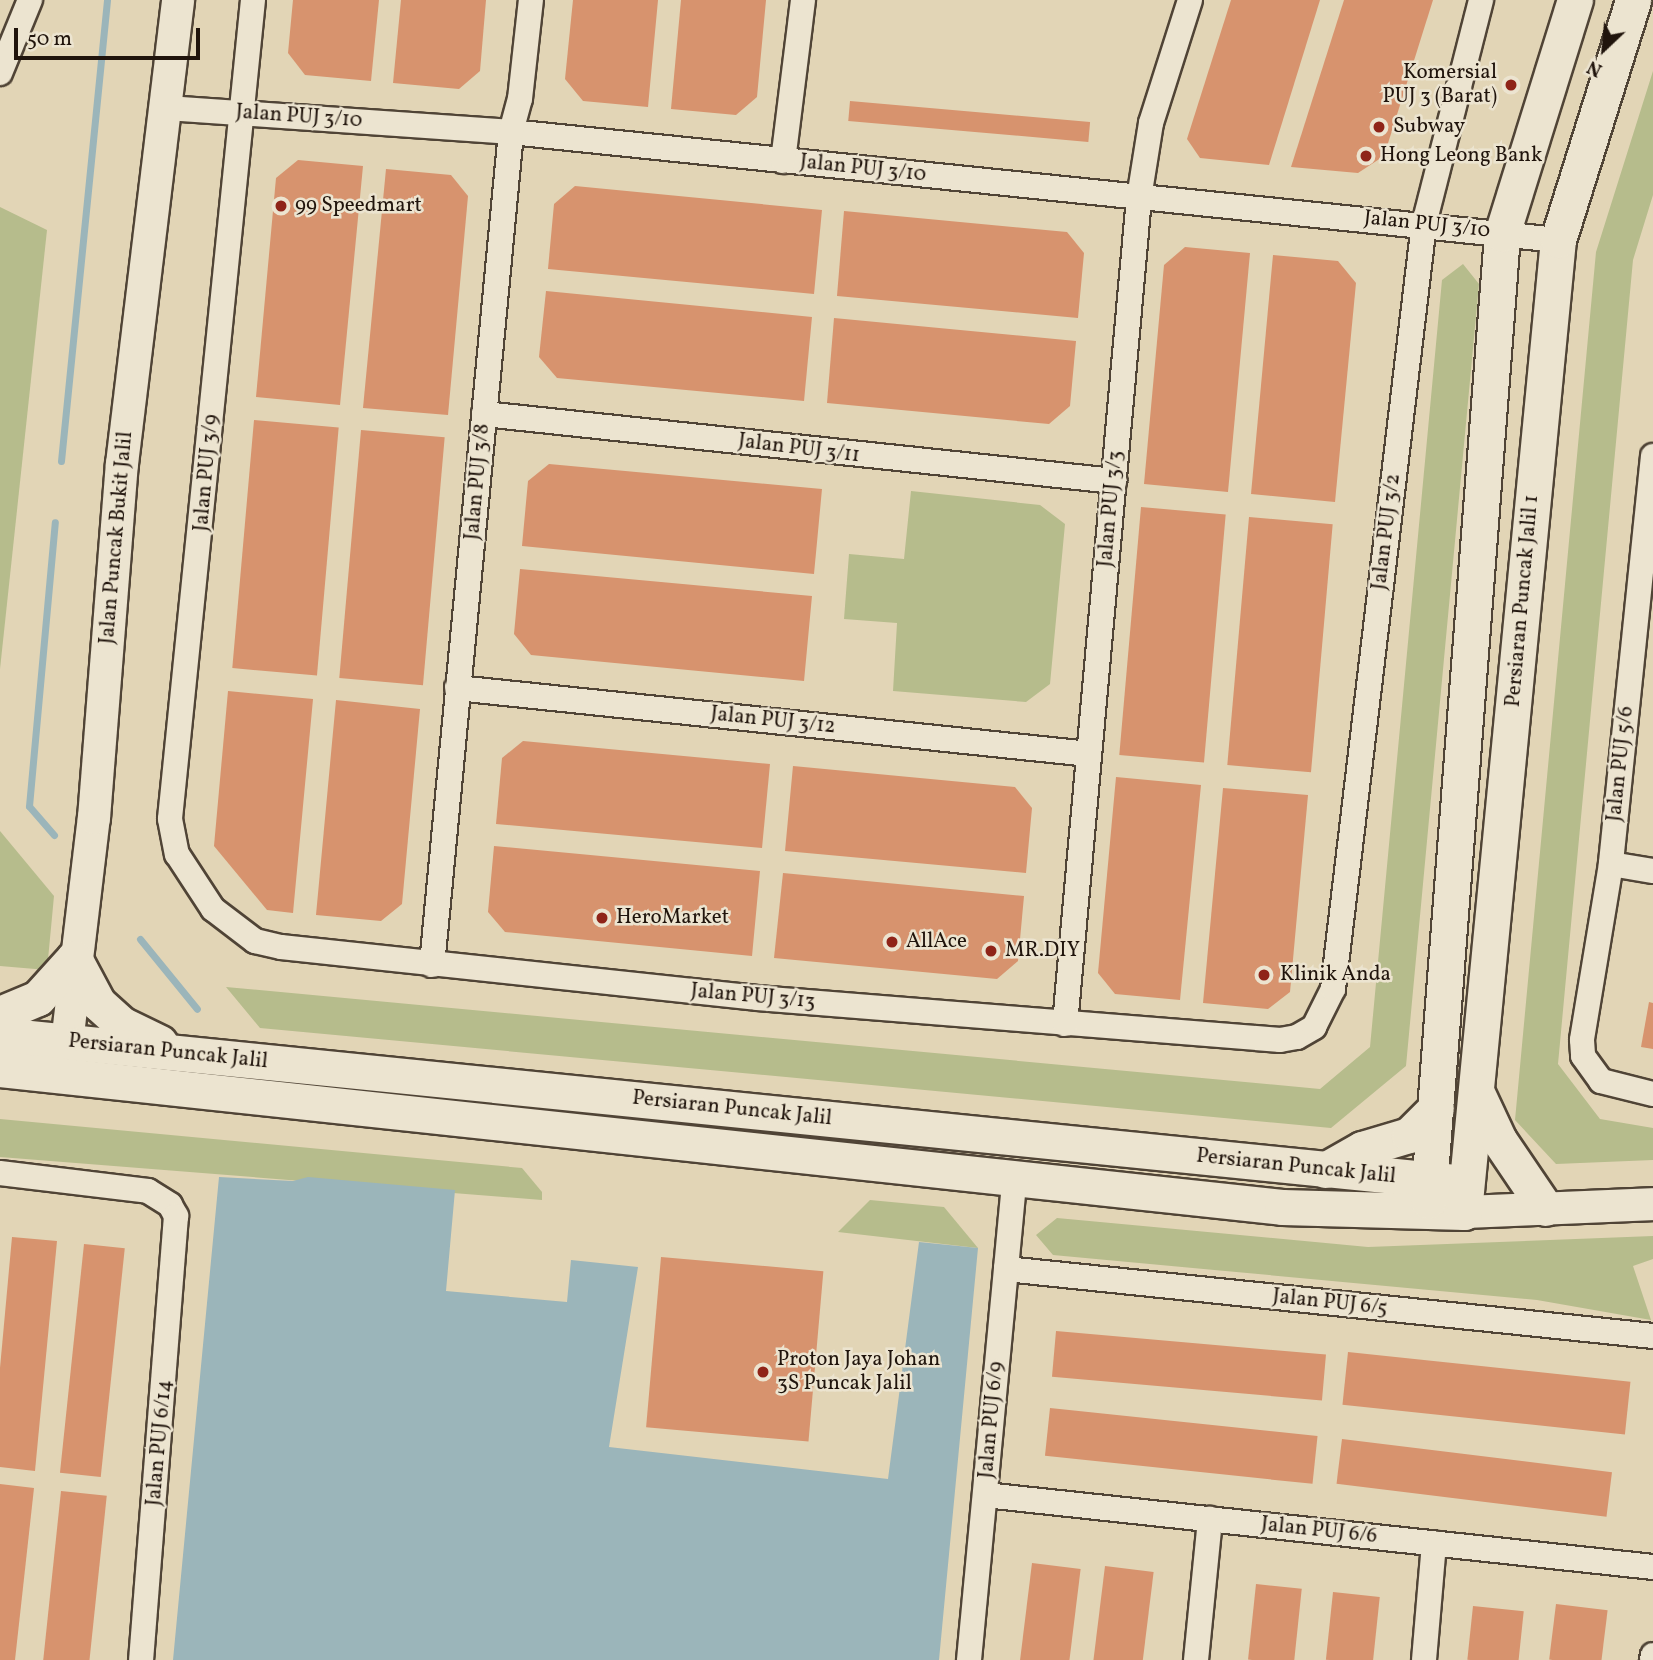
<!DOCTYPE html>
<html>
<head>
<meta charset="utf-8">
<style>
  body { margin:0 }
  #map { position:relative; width:1653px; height:1660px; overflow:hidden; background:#e2d5b6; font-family:Vollkorn,serif }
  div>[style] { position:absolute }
  .green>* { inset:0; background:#b6bc8c }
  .water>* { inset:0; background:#9bb5ba }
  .stream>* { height:7px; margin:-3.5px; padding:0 3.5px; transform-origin:3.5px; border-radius:3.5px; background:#9bb5ba }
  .building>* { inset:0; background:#d7936e; transform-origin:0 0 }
  .roads { filter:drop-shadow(2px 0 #504436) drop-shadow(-2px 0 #504436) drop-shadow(0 2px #504436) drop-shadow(0 -2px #504436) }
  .minor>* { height:24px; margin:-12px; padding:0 12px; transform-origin:12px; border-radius:12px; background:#ece4d0 }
  .tertiary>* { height:32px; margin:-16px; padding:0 16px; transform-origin:16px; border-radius:16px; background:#ece4d0 }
  .secondary>* { height:35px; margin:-17.5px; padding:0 17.5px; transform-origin:17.5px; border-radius:17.5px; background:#ece4d0 }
  .dots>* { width:19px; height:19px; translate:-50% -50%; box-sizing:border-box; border:4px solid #ece4d0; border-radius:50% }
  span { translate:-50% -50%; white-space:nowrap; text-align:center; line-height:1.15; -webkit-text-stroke:5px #ece4d0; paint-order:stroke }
  .poi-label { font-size:21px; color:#20140c }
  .right { translate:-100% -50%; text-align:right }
  .left { translate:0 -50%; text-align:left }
  .street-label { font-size:21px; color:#20140c }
  .north { position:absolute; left:1569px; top:14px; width:70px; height:70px; -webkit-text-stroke:5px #ece4d0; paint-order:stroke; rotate:206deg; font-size:19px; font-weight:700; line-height:28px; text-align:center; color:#20140c }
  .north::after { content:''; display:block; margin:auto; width:24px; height:32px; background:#20140c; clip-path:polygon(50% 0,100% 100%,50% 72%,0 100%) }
  .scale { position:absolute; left:14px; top:28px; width:186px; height:32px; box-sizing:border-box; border:4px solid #20140c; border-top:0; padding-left:9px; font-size:21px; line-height:24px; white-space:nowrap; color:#20140c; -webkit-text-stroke:5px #ece4d0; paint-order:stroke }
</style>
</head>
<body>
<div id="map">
  <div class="green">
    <i style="clip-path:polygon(1653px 71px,1653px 195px,1633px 260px,1558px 1064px,1600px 1119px,1653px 1128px,1653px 1160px,1556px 1164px,1515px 1120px,1596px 252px)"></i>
    <i style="clip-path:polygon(0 207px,47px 230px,0 669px)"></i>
    <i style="clip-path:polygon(1463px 264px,1479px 284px,1406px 1066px,1331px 1128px,260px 1028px,226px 987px,1320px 1089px,1370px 1047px,1442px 280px)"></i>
    <i style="clip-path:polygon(911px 491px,1040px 505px,1065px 524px,1050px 684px,1026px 702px,893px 691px,897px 623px,844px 619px,849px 554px,904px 559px)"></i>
    <i style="clip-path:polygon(0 831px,54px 896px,47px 970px,0 966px)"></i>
    <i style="clip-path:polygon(0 1119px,522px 1168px,542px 1192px,542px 1200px,0 1157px)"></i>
    <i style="clip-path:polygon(870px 1200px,944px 1207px,978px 1248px,838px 1232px)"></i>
    <i style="clip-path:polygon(1057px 1218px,1368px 1247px,1653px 1236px,1653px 1259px,1633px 1266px,1651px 1320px,1537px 1300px,1053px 1255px,1036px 1235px)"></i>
  </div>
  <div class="water">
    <i style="clip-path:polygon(219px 1177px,293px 1181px,308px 1177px,455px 1190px,446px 1291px,567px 1302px,571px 1260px,638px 1267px,609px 1447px,888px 1479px,919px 1242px,978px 1248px,939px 1660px,173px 1660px)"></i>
  </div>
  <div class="stream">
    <i style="left:61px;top:461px;width:463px;rotate:-84.3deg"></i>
    <i style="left:54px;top:835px;width:38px;rotate:-131deg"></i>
    <i style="left:29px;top:806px;width:285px;rotate:-84.8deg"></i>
    <i style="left:140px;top:939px;width:90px;rotate:50.8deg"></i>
  </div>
  <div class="building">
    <i style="clip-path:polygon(293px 0,379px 0,371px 81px,305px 75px,288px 53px)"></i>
    <i style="clip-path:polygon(401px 0,486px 0,480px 71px,459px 89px,393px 83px)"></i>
    <i style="clip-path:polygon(573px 0,658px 0,648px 107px,583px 101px,565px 79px)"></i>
    <i style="clip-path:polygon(681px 0,766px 0,757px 97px,736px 115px,671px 109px)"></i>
    <i style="clip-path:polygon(1231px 0,1320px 0,1269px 165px,1200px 158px,1187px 139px)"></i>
    <i style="clip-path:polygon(1344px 0,1433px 0,1384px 156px,1358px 173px,1291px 167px)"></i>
    <i style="left:850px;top:101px;width:241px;height:20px;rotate:5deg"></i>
    <i style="clip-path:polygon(298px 160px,363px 166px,340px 405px,256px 397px,276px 178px)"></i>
    <i style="clip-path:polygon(386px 169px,451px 175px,468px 196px,448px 415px,363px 408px)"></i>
    <i style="clip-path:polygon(575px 186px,822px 210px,814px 294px,548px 269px,554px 204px)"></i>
    <i style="clip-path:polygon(844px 211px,1067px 232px,1084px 253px,1078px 318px,837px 296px)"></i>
    <i style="clip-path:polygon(1185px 247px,1250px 253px,1228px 492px,1144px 484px,1164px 265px)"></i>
    <i style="clip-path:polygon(1273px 255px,1338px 261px,1356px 283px,1335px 502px,1251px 494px)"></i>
    <i style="clip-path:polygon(546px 291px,812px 317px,804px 401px,557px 378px,539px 357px)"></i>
    <i style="clip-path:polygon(834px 318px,1076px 341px,1070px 406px,1049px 424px,827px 403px)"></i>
    <i style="left:254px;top:420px;width:85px;height:249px;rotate:5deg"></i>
    <i style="left:361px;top:430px;width:84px;height:249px;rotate:5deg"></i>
    <i style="clip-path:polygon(549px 464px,822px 489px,814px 574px,522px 546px,528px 481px)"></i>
    <i style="left:1141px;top:507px;width:85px;height:249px;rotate:5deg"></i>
    <i style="left:1249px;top:517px;width:84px;height:249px;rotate:5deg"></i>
    <i style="clip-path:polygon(520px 569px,812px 596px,804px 681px,531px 655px,514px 634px)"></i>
    <i style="clip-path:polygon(228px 691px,313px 699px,293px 913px,267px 910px,214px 846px)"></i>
    <i style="clip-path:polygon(336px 700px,420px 709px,402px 904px,381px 921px,316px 915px)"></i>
    <i style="clip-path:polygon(523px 741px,770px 764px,762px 848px,496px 824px,502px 758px)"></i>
    <i style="clip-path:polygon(793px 766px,1015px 787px,1032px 808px,1026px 873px,785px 851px)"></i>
    <i style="clip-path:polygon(1116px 777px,1201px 785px,1180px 1000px,1115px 994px,1098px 973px)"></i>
    <i style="clip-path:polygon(1223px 788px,1308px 795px,1290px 992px,1268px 1009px,1203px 1003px)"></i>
    <i style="clip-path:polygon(494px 846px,760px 871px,752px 956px,505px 932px,488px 912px)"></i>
    <i style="clip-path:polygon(783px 873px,1024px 896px,1018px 961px,997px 979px,774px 958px)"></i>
    <i style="clip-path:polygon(1649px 1002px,1653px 1003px,1653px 1049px,1641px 1047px)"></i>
    <i style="clip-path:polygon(12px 1237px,57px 1241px,35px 1471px,0 1467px,0 1368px)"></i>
    <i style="left:84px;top:1244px;width:41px;height:230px;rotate:6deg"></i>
    <i style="left:661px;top:1257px;width:163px;height:171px;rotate:5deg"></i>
    <i style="left:1056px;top:1331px;width:271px;height:46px;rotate:5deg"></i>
    <i style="left:1348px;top:1352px;width:284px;height:53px;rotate:6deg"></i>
    <i style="left:1050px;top:1408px;width:269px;height:48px;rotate:6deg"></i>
    <i style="left:1342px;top:1439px;width:272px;height:45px;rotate:7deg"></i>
    <i style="clip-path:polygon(0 1484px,34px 1488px,15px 1660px,0 1660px)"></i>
    <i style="left:61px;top:1491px;width:46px;height:170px;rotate:6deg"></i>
    <i style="left:1032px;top:1563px;width:49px;height:98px;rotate:7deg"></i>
    <i style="left:1105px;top:1566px;width:49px;height:95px;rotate:7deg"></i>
    <i style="left:1256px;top:1584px;width:46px;height:76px;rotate:6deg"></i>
    <i style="left:1333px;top:1592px;width:47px;height:68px;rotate:6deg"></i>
    <i style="left:1556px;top:1604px;width:52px;height:56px;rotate:7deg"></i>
    <i style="left:1473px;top:1606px;width:51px;height:54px;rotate:6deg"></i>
  </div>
  <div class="roads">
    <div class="minor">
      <i style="left:253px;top:0;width:823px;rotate:95.79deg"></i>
      <i style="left:170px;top:819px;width:36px;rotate:79deg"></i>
      <i style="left:177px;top:854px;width:66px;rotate:56.8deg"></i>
      <i style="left:213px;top:909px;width:53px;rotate:37.3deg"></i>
      <i style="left:255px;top:941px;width:27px;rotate:13deg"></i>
      <i style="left:281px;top:947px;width:479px;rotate:6.1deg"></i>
      <i style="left:757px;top:998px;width:525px;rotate:4.59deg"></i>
      <i style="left:1280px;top:1040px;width:17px;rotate:-10deg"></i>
      <i style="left:1297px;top:1037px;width:20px;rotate:-30deg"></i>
      <i style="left:1314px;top:1027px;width:42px;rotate:-63.4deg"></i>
      <i style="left:1333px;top:989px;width:770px;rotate:-83.22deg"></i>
      <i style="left:1424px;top:224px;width:231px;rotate:-75.7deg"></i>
      <i style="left:0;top:73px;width:79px;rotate:-67.7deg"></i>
      <i style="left:168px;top:108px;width:344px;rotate:4deg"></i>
      <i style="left:511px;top:132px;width:1053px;rotate:5.89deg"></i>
      <i style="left:783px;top:161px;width:162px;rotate:-82.9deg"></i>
      <i style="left:484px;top:414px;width:634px;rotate:6.07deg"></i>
      <i style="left:1653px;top:456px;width:410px;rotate:95.9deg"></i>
      <i style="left:1611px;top:864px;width:178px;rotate:99.4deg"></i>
      <i style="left:1582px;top:1040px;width:16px;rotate:86deg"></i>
      <i style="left:1583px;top:1056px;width:31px;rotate:54deg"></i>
      <i style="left:1601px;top:1081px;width:54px;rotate:14deg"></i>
      <i style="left:457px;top:688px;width:635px;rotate:5.96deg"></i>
      <i style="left:1611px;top:864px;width:43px;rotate:9.5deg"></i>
      <i style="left:432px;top:965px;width:837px;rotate:-84.58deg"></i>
      <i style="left:511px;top:132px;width:34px;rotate:-75deg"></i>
      <i style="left:520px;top:99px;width:100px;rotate:-83.7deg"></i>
      <i style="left:1065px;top:1024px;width:829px;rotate:-84.88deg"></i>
      <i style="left:1139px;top:198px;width:76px;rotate:-80.9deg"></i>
      <i style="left:1151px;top:123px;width:129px;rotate:-72.4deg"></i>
      <i style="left:0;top:1173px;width:149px;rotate:6.9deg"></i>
      <i style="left:148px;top:1191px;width:26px;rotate:32deg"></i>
      <i style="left:170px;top:1205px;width:13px;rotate:61deg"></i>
      <i style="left:176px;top:1216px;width:445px;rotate:94.5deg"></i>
      <i style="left:1006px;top:1269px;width:650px;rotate:5.91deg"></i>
      <i style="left:985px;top:1495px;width:672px;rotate:6.15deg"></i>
      <i style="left:969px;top:1660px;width:482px;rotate:-84.6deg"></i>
      <i style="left:1196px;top:1660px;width:142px;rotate:-84.3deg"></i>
      <i style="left:1424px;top:1660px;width:117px;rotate:-85.1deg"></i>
      <i style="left:1652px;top:1660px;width:5px;rotate:-79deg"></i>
    </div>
    <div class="tertiary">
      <i style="left:64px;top:1068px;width:252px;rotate:-83.2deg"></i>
      <i style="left:94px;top:818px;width:355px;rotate:-85.5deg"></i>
      <i style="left:122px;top:464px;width:467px;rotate:-83.1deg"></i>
      <i style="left:1464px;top:1212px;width:189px;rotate:-2.4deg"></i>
    </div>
    <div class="secondary">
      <i style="left:0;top:1014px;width:41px;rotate:-22.8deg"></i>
      <i style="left:38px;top:998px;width:54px;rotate:-48deg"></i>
      <i style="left:74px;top:958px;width:51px;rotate:61.9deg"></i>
      <i style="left:98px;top:1003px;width:31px;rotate:42deg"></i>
      <i style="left:121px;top:1024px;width:43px;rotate:26deg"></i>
      <i style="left:0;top:1035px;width:1472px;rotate:5.77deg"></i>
      <i style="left:0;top:1069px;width:1289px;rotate:6.14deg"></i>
      <i style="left:1282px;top:1207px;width:182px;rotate:1.6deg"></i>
      <i style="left:1464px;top:1212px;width:977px;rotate:-84.48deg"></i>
      <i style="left:1558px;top:240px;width:251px;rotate:-72.6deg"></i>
      <i style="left:1476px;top:1091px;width:54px;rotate:64.9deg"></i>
      <i style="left:1499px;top:1140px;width:82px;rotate:55.9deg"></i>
      <i style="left:1325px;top:1170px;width:43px;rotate:-29.6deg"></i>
      <i style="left:1362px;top:1149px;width:49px;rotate:-16.6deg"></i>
      <i style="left:1409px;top:1135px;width:38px;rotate:-45deg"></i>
      <i style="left:1428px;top:1201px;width:970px;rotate:-85.62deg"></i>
      <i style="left:1502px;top:234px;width:245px;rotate:-72.7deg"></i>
    </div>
  </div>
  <div class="dots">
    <i style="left:1511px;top:85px;background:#8f2418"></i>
    <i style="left:1379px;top:127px;background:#8f2418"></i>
    <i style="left:1366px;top:156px;background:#8f2418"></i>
    <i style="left:281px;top:206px;background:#8f2418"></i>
    <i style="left:602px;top:918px;background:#8f2418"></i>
    <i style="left:892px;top:942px;background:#8f2418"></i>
    <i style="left:991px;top:951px;background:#8f2418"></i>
    <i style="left:1264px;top:975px;background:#8f2418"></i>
    <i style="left:763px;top:1372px;background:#8f2418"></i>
  </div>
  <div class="poi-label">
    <span class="right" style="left:1497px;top:85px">Komersial<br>PUJ 3 (Barat)</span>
    <span class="left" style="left:1393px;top:127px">Subway</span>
    <span class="left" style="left:1380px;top:156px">Hong Leong Bank</span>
    <span class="left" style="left:295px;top:206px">99 Speedmart</span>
    <span class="left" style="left:616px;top:918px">HeroMarket</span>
    <span class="left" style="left:906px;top:942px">AllAce</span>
    <span class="left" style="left:1005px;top:951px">MR.DIY</span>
    <span class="left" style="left:1280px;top:975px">Klinik Anda</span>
    <span class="left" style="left:777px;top:1372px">Proton Jaya Johan<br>3S Puncak Jalil</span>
  </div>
  <div class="street-label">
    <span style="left:299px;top:117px;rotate:4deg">Jalan PUJ 3/10</span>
    <span style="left:863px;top:169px;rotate:6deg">Jalan PUJ 3/10</span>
    <span style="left:1427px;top:225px;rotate:6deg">Jalan PUJ 3/10</span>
    <span style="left:799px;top:449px;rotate:7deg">Jalan PUJ 3/11</span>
    <span style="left:207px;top:473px;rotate:-85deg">Jalan PUJ 3/9</span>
    <span style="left:478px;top:482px;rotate:-85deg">Jalan PUJ 3/8</span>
    <span style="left:1111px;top:509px;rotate:-85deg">Jalan PUJ 3/3</span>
    <span style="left:1387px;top:532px;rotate:-83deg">Jalan PUJ 3/2</span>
    <span style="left:117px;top:538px;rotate:-85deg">Jalan Puncak Bukit Jalil</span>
    <span style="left:1523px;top:601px;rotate:-85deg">Persiaran Puncak Jalil 1</span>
    <span style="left:773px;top:721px;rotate:6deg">Jalan PUJ 3/12</span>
    <span style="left:1621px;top:764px;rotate:-84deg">Jalan PUJ 5/6</span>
    <span style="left:753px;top:997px;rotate:5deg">Jalan PUJ 3/13</span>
    <span style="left:168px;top:1052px;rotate:6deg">Persiaran Puncak Jalil</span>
    <span style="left:732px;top:1109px;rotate:6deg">Persiaran Puncak Jalil</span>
    <span style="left:1296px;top:1167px;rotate:6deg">Persiaran Puncak Jalil</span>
    <span style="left:1330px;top:1303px;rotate:6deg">Jalan PUJ 6/5</span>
    <span style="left:992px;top:1420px;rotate:-85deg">Jalan PUJ 6/9</span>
    <span style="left:160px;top:1443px;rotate:-85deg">Jalan PUJ 6/14</span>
    <span style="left:1319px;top:1531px;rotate:6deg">Jalan PUJ 6/6</span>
  </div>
  <div class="north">N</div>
  <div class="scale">50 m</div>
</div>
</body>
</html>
